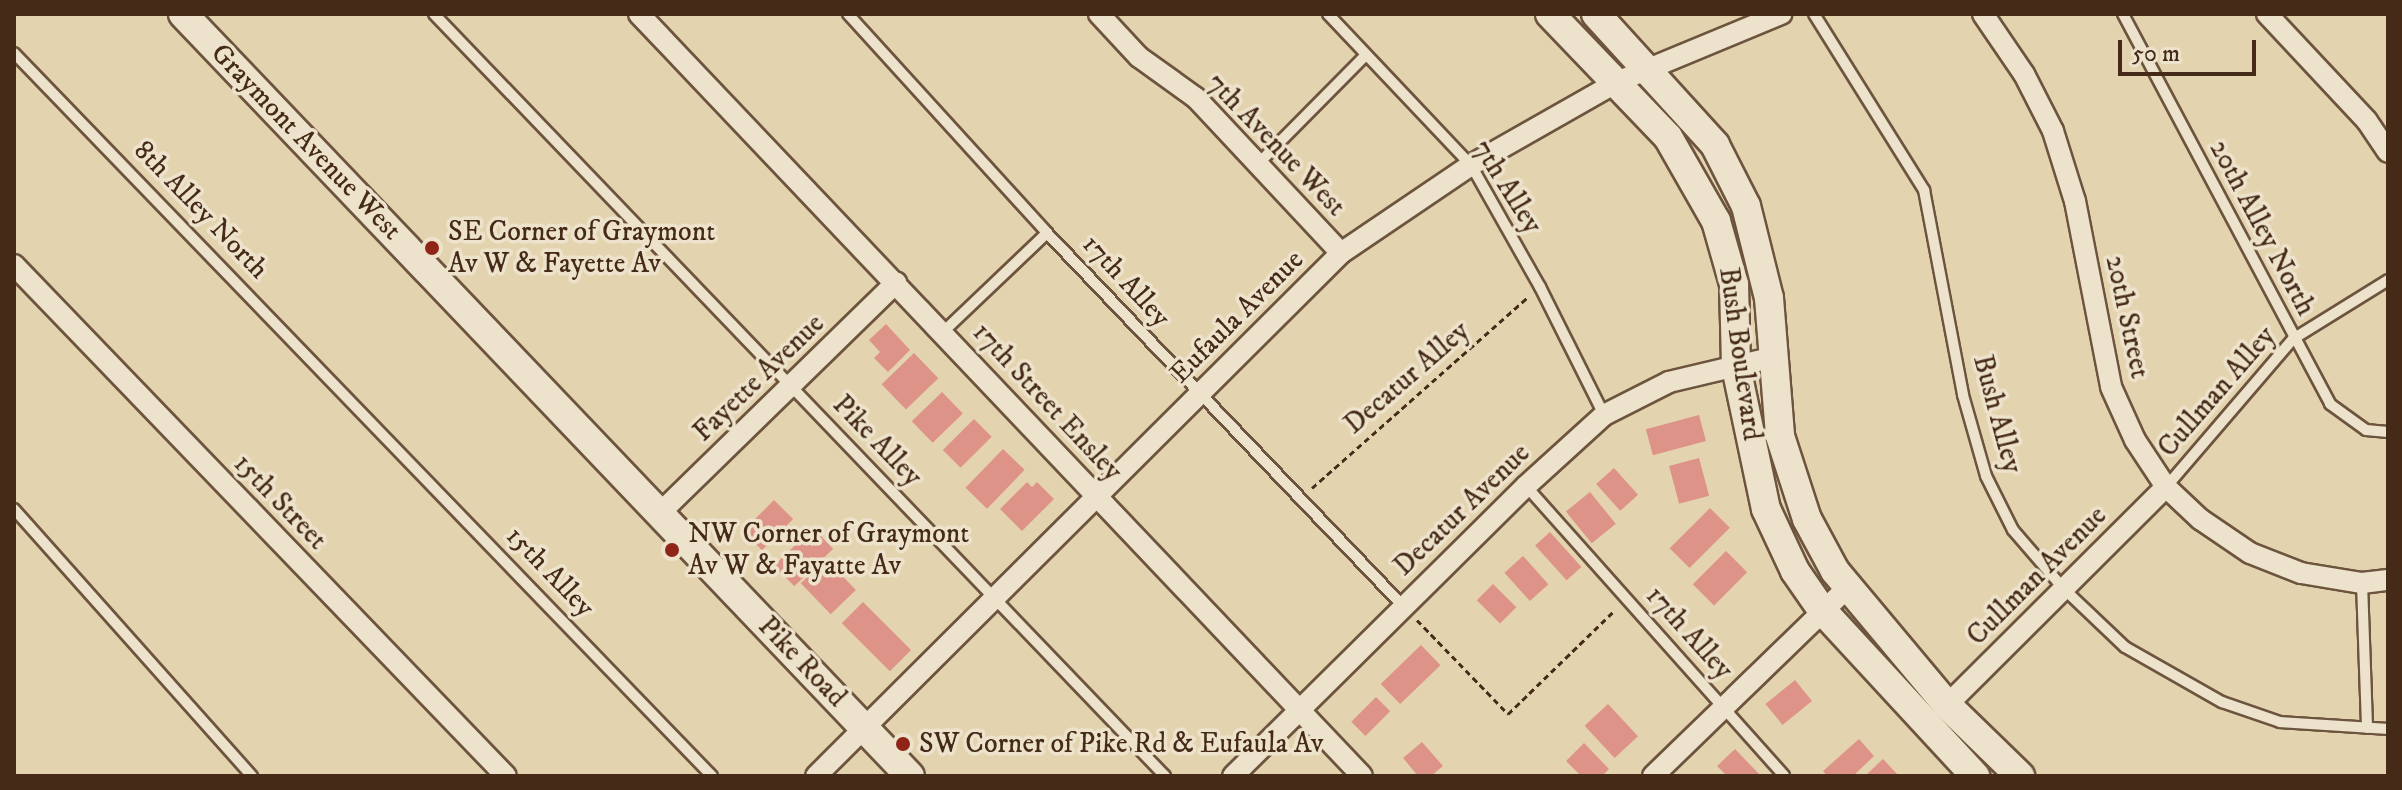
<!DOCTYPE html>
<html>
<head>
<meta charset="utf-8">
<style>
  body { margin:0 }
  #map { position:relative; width:2402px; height:790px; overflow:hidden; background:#e4d3af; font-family:"IM FELL DW Pica",serif }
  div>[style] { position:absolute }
  .building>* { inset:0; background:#de9388; transform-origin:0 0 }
  .path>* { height:3px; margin-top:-1.5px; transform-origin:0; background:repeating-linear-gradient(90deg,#452a18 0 6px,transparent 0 10px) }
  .roads { filter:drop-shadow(2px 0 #6d543e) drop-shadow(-2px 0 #6d543e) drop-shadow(0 2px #6d543e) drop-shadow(0 -2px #6d543e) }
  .lane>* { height:10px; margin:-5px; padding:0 5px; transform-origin:5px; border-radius:5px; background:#ede2cb }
  .street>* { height:20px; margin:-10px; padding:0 10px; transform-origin:10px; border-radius:10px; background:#ede2cb }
  .secondary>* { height:28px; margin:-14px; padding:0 14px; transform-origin:14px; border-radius:14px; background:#ede2cb }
  .dots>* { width:22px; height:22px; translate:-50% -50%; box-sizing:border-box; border:4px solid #ede2cb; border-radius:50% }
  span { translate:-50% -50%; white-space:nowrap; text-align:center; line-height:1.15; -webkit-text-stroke:7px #ede2cb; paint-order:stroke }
  .street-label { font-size:28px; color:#452a18 }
  .poi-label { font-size:28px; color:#452a18 }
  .left { translate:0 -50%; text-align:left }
  .frame { position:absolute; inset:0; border:16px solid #452a18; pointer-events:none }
  .scale { position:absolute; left:2118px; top:40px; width:138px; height:36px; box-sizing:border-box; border:4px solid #452a18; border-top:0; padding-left:10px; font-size:24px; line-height:28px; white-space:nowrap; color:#452a18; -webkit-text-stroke:6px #ede2cb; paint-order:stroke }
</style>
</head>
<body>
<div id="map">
  <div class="building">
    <i style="clip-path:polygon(886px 324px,910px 350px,888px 372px,874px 358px,880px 352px,869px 340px)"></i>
    <i style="left:914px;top:353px;width:35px;height:45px;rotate:46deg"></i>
    <i style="left:942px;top:392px;width:30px;height:42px;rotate:46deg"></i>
    <i style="left:1699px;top:415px;width:27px;height:55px;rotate:75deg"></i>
    <i style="left:974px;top:419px;width:25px;height:44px;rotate:45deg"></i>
    <i style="left:1003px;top:449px;width:30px;height:54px;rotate:44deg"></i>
    <i style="left:1699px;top:458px;width:39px;height:31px;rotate:75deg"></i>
    <i style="left:1614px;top:468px;width:36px;height:24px;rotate:48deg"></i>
    <i style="clip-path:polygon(1027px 482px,1032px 487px,1037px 482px,1054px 499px,1022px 531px,1000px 509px)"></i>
    <i style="left:1590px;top:492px;width:41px;height:31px;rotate:51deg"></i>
    <i style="left:774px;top:500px;width:27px;height:44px;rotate:45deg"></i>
    <i style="left:1710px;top:508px;width:28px;height:57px;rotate:45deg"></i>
    <i style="left:813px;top:528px;width:29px;height:54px;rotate:46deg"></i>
    <i style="left:1550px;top:532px;width:47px;height:20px;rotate:48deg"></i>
    <i style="left:1726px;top:551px;width:30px;height:47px;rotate:45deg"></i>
    <i style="left:1523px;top:556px;width:38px;height:25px;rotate:48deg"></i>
    <i style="left:826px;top:559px;width:43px;height:35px;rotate:46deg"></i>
    <i style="left:1493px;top:584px;width:33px;height:23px;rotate:45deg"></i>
    <i style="left:863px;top:602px;width:68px;height:30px;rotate:45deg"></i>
    <i style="left:1421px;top:645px;width:28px;height:56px;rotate:46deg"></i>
    <i style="left:1795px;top:680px;width:27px;height:38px;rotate:51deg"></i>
    <i style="left:1376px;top:697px;width:20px;height:35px;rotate:45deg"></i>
    <i style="left:1608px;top:704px;width:44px;height:32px;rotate:47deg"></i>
    <i style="clip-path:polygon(1859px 739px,1874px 756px,1853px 776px,1827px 776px,1823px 771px)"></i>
    <i style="clip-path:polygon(1422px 742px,1443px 766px,1431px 776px,1418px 776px,1403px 758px)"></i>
    <i style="clip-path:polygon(1584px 743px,1609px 769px,1602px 776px,1581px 776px,1566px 761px)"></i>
    <i style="clip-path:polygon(1735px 749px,1761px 776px,1727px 776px,1717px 766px)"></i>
    <i style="clip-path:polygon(1883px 759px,1899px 776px,1865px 776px)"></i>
  </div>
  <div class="path">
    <i style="left:1312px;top:488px;width:288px;rotate:-41.5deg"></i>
    <i style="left:1417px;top:620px;width:131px;rotate:45.9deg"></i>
    <i style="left:1508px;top:714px;width:149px;rotate:-44.2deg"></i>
  </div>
  <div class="roads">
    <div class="lane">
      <i style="left:434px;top:14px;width:1056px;rotate:46.19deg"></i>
      <i style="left:848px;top:14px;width:296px;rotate:47.7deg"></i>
      <i style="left:1047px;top:233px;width:516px;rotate:46.34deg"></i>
      <i style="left:1328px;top:14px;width:208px;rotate:46.6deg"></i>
      <i style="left:1471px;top:165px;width:140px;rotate:60.5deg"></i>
      <i style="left:1540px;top:287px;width:143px;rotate:63.4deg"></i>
      <i style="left:1814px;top:14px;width:208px;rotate:58deg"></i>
      <i style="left:1924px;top:190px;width:209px;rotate:79.2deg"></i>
      <i style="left:1963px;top:395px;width:84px;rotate:74.1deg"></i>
      <i style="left:1986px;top:476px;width:60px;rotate:63.4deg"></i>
      <i style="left:2013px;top:530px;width:78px;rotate:49.2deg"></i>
      <i style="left:2064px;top:589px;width:84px;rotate:43.6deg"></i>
      <i style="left:2125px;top:647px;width:112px;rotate:29.6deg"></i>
      <i style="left:2222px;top:702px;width:61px;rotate:19deg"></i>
      <i style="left:2280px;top:722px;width:108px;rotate:3.7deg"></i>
      <i style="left:2123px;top:14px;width:442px;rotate:62deg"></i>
      <i style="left:2330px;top:404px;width:44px;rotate:35.8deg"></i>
      <i style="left:2366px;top:430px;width:22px;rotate:5deg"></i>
      <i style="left:14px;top:53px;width:1005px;rotate:46.01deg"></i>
      <i style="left:1258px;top:164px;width:153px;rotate:-45.3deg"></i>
      <i style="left:943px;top:332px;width:144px;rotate:-43.6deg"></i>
      <i style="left:1526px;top:486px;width:388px;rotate:48.3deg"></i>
      <i style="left:2166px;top:487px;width:195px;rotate:-49.4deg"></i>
      <i style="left:2293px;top:339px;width:112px;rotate:-31.8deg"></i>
      <i style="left:14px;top:509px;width:358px;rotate:48.3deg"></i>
      <i style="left:2362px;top:583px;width:145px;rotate:88deg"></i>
    </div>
    <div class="street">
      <i style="left:639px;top:14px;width:1050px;rotate:46.5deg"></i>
      <i style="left:1099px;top:14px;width:59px;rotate:47.1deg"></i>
      <i style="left:1139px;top:57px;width:70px;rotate:35.7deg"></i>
      <i style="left:1196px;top:98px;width:212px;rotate:46.9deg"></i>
      <i style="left:1983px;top:14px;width:73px;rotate:55.7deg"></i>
      <i style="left:2024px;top:74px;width:64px;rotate:63deg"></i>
      <i style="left:2053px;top:131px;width:73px;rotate:72.6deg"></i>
      <i style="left:2075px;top:201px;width:189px;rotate:79deg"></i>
      <i style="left:2111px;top:387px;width:58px;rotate:65.6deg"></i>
      <i style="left:2135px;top:440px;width:56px;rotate:56.6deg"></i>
      <i style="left:2166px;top:487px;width:47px;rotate:43.3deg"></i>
      <i style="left:2200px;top:519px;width:60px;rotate:34.2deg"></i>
      <i style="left:2250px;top:553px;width:55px;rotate:21.4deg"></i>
      <i style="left:2301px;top:573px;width:62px;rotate:9.3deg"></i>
      <i style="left:2362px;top:583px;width:26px;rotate:-7deg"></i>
      <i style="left:2267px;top:14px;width:146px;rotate:46.9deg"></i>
      <i style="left:2367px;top:121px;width:37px;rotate:56deg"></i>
      <i style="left:14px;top:265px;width:709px;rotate:46.09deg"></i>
      <i style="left:660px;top:513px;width:330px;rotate:-44.3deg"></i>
      <i style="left:1947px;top:705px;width:309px;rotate:-44.9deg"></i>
      <i style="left:816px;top:776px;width:741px;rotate:-44.89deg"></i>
      <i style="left:1341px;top:253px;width:157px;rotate:-34.1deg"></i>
      <i style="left:1471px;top:165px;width:168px;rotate:-29.6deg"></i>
      <i style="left:1617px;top:82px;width:178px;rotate:-22.5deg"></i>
      <i style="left:1233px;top:776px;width:412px;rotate:-44.7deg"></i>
      <i style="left:1526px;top:486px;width:105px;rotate:-42.3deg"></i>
      <i style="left:1604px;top:415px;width:73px;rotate:-26.9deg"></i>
      <i style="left:1669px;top:382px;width:108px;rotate:-13.4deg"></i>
      <i style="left:1653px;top:776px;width:272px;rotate:-44.1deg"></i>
    </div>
    <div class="secondary">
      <i style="left:183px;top:14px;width:1053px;rotate:46.35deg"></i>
      <i style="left:1550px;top:14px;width:170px;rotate:46.2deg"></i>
      <i style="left:1668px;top:137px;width:97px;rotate:60.3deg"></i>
      <i style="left:1716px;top:221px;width:66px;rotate:74.1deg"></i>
      <i style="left:1734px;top:284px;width:83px;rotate:88.6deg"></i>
      <i style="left:1736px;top:367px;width:145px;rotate:78.1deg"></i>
      <i style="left:1766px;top:509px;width:68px;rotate:64.9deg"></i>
      <i style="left:1795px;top:571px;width:47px;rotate:55.3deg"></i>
      <i style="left:1822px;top:610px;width:226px;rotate:47.3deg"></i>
      <i style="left:1596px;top:14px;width:177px;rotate:47.7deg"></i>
      <i style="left:1715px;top:145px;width:68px;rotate:63.1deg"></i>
      <i style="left:1746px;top:206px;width:95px;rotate:76deg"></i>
      <i style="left:1769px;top:298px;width:138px;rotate:85.4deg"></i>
      <i style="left:1780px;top:436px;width:87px;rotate:72deg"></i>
      <i style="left:1807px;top:519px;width:59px;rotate:61.7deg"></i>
      <i style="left:1835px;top:571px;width:175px;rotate:50.1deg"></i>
      <i style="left:1947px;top:705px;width:102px;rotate:44.2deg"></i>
    </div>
  </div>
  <div class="dots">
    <i style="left:432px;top:248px;background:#8f2418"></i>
    <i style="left:672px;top:550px;background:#8f2418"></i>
    <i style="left:903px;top:744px;background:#8f2418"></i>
  </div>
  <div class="street-label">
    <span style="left:306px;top:142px;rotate:46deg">Graymont Avenue West</span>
    <span style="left:1276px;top:145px;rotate:46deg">7th Avenue West</span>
    <span style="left:1507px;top:187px;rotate:58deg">7th Alley</span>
    <span style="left:201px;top:210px;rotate:46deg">8th Alley North</span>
    <span style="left:2262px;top:228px;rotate:62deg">20th Alley North</span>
    <span style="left:1126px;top:281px;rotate:47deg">17th Alley</span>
    <span style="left:1237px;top:317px;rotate:-45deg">Eufaula Avenue</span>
    <span style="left:2127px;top:317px;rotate:78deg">20th Street</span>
    <span style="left:1740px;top:354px;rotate:82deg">Bush Boulevard</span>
    <span style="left:759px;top:378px;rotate:-44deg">Fayette Avenue</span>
    <span style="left:1407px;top:378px;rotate:-41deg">Decatur Alley</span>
    <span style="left:2217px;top:392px;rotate:-49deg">Cullman Alley</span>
    <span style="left:1047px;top:402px;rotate:47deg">17th Street Ensley</span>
    <span style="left:1997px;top:414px;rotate:75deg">Bush Alley</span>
    <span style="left:877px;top:441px;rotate:46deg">Pike Alley</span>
    <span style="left:280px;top:502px;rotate:46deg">15th Street</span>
    <span style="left:1462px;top:510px;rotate:-44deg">Decatur Avenue</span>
    <span style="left:550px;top:572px;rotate:46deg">15th Alley</span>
    <span style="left:2037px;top:576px;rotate:-45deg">Cullman Avenue</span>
    <span style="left:1689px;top:633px;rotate:48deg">17th Alley</span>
    <span style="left:802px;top:662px;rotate:46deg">Pike Road</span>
  </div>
  <div class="poi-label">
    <span class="left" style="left:448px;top:248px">SE Corner of Graymont<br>Av W &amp; Fayette Av</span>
    <span class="left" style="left:688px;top:550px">NW Corner of Graymont<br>Av W &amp; Fayatte Av</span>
    <span class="left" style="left:919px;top:744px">SW Corner of Pike Rd &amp; Eufaula Av</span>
  </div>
  <div class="frame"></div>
  <div class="scale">50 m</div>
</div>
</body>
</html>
